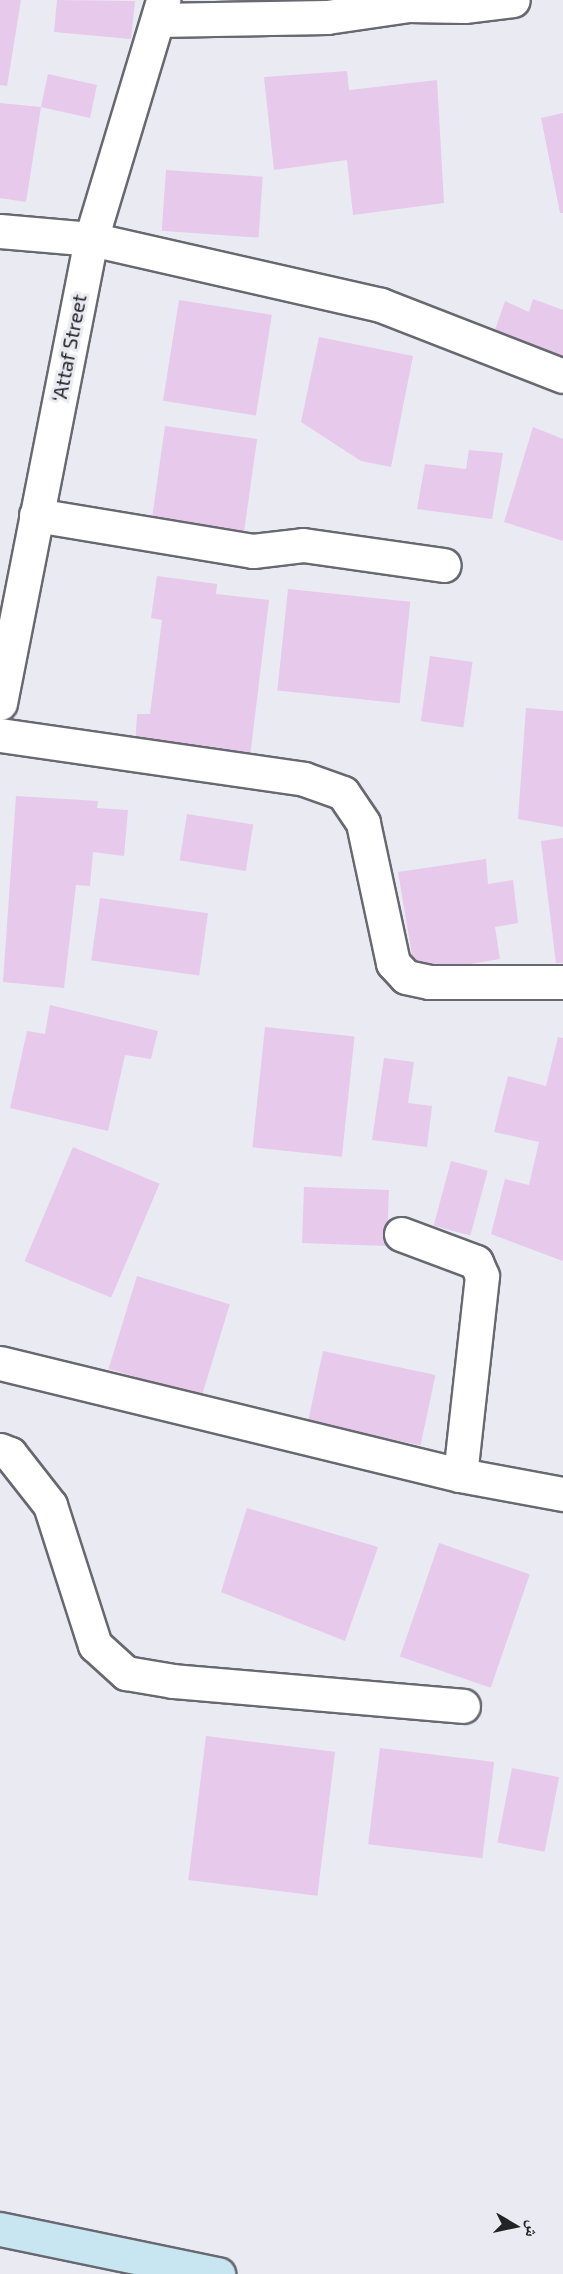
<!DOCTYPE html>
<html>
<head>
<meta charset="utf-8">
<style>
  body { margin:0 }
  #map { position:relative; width:563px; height:2274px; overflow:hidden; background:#e9eaf2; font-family:"Exo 2","Noto Naskh Arabic",sans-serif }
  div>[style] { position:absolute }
  .building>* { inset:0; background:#e7c9ec; transform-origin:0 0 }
  .roads { filter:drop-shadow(2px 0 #686870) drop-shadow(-2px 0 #686870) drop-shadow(0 2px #686870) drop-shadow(0 -2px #686870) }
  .street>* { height:33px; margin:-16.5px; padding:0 16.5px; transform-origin:16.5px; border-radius:16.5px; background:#fff }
  .secondary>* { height:33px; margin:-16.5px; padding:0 16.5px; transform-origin:16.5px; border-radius:16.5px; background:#c8e6f2 }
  span { translate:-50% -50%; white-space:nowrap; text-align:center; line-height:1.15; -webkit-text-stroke:6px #e9eaf2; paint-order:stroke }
  .street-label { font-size:20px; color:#232326 }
  .north { position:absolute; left:485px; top:2196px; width:60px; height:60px; -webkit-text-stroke:4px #e9eaf2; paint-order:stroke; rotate:99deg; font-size:16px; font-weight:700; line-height:24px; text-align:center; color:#232326 }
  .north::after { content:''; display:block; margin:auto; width:21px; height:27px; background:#232326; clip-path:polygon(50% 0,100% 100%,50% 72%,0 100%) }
</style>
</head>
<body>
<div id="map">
  <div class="building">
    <i style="clip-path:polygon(0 0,21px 0,7px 86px,0 85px)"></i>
    <i style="clip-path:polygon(57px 0,135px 1px,131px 39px,54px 32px)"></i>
    <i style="clip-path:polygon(347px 71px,349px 90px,437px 80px,444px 203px,353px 215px,347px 160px,274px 170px,264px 77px)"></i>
    <i style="clip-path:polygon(48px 74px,97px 85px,90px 118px,41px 107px,26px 202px,0 198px,0 103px,41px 107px)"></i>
    <i style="clip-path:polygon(563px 113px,563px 213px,560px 213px,541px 118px)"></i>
    <i style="left:166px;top:170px;width:97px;height:61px;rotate:4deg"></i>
    <i style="clip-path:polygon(533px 299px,563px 310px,563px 385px,487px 353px,505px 301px,529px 312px)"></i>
    <i style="left:179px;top:300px;width:94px;height:102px;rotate:9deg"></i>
    <i style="clip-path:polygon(319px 337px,413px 356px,391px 467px,361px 461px,301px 422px)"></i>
    <i style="left:165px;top:426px;width:93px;height:97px;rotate:8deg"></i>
    <i style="clip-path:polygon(533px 427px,563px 439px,563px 541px,504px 522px)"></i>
    <i style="clip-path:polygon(469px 450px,503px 453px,492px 519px,417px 509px,425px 464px,466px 469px)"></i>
    <i style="clip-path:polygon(157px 576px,217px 584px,216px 594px,269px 600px,250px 757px,135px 750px,137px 714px,150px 714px,162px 620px,151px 618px)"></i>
    <i style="left:288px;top:589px;width:123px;height:102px;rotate:6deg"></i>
    <i style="left:430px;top:656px;width:43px;height:66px;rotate:8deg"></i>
    <i style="clip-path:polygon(526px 708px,563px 711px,563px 827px,518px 819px)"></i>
    <i style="clip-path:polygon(16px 796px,98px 801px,97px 808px,128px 810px,124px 856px,93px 852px,90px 886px,76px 885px,64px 988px,3px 982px)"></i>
    <i style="left:187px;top:814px;width:67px;height:47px;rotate:9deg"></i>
    <i style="clip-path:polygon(563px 838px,563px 963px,556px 963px,541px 841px)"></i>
    <i style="clip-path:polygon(486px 859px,488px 884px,513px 880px,518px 923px,495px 927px,500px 959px,415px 973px,398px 872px)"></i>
    <i style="left:100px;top:898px;width:109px;height:63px;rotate:8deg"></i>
    <i style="clip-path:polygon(50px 1005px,158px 1031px,151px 1059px,125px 1055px,108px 1131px,10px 1108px,27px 1031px,45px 1034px)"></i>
    <i style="left:265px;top:1027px;width:90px;height:121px;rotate:6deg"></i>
    <i style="clip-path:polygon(558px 1037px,563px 1038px,563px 1261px,491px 1234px,505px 1179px,529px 1185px,539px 1142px,494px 1132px,508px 1076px,546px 1086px)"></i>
    <i style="clip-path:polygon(384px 1058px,414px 1062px,408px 1103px,432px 1106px,427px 1147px,372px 1140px)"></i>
    <i style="left:73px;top:1147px;width:94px;height:124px;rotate:23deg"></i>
    <i style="left:451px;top:1161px;width:38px;height:67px;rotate:15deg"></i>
    <i style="left:304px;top:1187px;width:85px;height:56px;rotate:2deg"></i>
    <i style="left:137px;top:1276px;width:97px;height:97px;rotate:17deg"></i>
    <i style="left:323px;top:1351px;width:115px;height:72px;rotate:12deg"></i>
    <i style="clip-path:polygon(247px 1508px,378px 1547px,345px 1641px,221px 1592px)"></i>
    <i style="left:439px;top:1543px;width:96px;height:120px;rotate:19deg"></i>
    <i style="left:206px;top:1736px;width:130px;height:145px;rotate:7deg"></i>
    <i style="left:380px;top:1748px;width:115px;height:97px;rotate:7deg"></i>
    <i style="left:512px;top:1768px;width:48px;height:76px;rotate:11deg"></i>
  </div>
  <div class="roads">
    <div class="street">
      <i style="left:158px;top:20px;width:169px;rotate:-1deg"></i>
      <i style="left:327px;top:17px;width:83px;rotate:-8.3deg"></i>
      <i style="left:409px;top:5px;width:55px;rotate:1deg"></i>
      <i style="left:464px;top:6px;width:49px;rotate:-7deg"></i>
      <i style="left:0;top:231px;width:91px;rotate:5deg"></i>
      <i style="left:91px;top:239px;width:297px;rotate:12.8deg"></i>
      <i style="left:381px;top:305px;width:195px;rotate:21.3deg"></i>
      <i style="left:36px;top:515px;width:220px;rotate:9.4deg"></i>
      <i style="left:253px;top:551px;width:50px;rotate:-6.8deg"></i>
      <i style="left:303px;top:545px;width:142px;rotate:8.1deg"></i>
      <i style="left:0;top:703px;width:473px;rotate:-78.9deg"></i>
      <i style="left:91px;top:239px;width:250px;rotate:-73.2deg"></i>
      <i style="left:0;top:735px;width:307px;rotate:8.2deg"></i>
      <i style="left:304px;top:779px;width:41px;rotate:19.7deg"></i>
      <i style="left:343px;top:793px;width:36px;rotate:56deg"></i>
      <i style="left:363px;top:823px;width:143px;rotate:77.9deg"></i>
      <i style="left:393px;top:963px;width:19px;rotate:47deg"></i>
      <i style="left:406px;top:977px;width:24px;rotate:12deg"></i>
      <i style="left:429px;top:982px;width:134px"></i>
      <i style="left:401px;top:1234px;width:80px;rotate:20.5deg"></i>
      <i style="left:476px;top:1262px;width:15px;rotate:67deg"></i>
      <i style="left:482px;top:1276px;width:200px;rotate:96.3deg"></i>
      <i style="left:0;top:1363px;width:473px;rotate:13.7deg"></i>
      <i style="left:460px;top:1475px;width:105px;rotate:10.5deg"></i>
      <i style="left:0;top:1450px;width:11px;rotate:22deg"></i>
      <i style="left:10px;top:1454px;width:65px;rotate:51.9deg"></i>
      <i style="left:50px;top:1505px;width:147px;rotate:72.2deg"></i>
      <i style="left:95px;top:1645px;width:42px;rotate:42.1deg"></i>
      <i style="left:126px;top:1673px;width:48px;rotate:9.7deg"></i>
      <i style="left:173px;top:1681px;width:291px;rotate:4.9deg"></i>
    </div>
    <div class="secondary">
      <i style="left:0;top:2229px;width:223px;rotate:11.7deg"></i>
    </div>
  </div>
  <div class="street-label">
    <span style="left:69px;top:348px;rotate:-79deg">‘Attaf Street</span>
  </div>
  <div class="north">ش</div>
</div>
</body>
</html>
